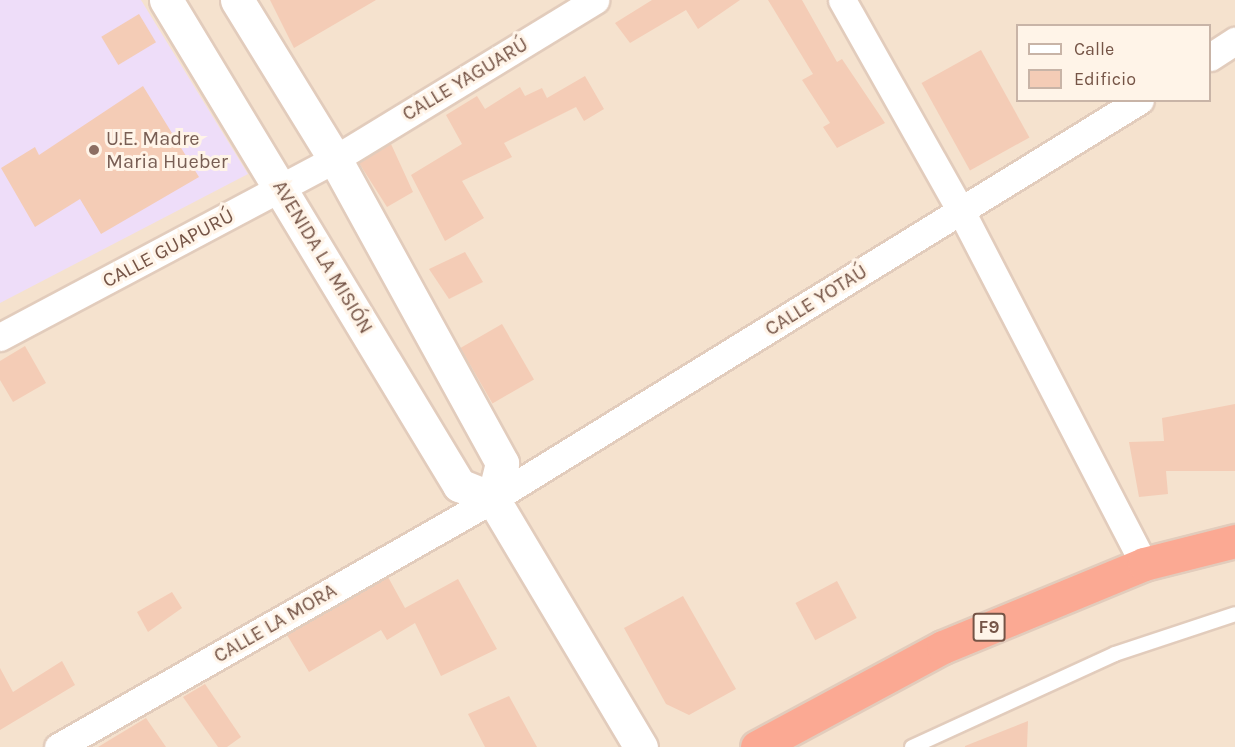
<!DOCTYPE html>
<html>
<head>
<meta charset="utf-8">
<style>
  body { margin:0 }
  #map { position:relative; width:1235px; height:747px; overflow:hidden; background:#fdf0e0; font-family:Karla,sans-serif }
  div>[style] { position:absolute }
  .residential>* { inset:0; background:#f5e2ce }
  .education>* { inset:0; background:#eeddf9 }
  .building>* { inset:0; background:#f4ccb6; transform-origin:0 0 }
  .roads { filter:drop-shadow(2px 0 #e2ccbc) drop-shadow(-2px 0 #e2ccbc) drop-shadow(0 2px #e2ccbc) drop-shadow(0 -2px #e2ccbc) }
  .lane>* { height:14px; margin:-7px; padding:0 7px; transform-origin:7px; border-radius:7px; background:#fff }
  .street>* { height:27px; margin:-13.5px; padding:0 13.5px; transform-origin:13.5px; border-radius:13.5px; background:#fff }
  .secondary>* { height:33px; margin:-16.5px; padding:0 16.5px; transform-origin:16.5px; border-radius:16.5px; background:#fff }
  .highway>* { height:33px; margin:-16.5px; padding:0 16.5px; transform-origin:16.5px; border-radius:16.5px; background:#fba993 }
  .dots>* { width:16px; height:16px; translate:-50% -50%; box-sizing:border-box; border:3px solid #fff4e8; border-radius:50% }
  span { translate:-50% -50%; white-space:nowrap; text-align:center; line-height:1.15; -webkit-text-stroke:6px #fff4e8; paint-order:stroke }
  .shield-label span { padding:2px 4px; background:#fff4e8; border:2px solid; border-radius:4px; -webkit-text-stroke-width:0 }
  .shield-label { font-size:18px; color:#755446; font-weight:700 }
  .street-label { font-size:20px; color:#755446 }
  .education-label { font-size:20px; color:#785e54 }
  .left { translate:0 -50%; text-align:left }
  .legend { position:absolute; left:1016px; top:24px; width:195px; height:78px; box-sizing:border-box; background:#fff4e8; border:2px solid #c8b4a7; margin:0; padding:8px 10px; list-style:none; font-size:18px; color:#755446 }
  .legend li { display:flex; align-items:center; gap:12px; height:30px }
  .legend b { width:30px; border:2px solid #c8b4a7 }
</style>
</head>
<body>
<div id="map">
  <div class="residential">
    <i style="clip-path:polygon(evenodd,0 0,1235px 0,1235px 747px,0 747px,0 0,1018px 26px,1210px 26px,1210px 100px,1018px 100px,1018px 26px)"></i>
  </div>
  <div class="education">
    <i style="clip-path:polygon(0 0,141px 0,248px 174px,0 303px)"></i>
  </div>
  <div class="building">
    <i style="clip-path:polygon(270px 0,376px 0,294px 48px)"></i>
    <i style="clip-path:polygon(652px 0,740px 0,698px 29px,686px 10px,630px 43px,615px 23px)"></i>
    <i style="clip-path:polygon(768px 0,802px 0,837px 62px,842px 59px,885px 123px,837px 148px,823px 127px,830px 123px,802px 80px,813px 74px)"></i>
    <i style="left:139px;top:14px;width:33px;height:44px;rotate:59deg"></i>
    <i style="left:981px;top:50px;width:100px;height:68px;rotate:61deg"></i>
    <i style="clip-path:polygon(585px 76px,604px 109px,584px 121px,576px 107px,504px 143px,512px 157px,462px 181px,484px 218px,445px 241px,411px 175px,462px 144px,446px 115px,477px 96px,485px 109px,520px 87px,525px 96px,542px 88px,547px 98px)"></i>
    <i style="clip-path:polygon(143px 86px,199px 177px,101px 234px,80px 199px,35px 227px,1px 168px,35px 147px,39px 155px)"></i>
    <i style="clip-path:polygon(391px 144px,413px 192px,387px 207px,359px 163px)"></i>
    <i style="clip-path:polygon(465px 252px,483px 282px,449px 299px,429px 269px)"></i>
    <i style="left:502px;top:324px;width:64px;height:48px;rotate:60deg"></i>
    <i style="clip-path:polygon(25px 346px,46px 383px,13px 402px,0 380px,0 361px)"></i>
    <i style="clip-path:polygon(1235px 404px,1235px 471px,1166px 471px,1168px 494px,1139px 497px,1129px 442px,1164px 441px,1162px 418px)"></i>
    <i style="clip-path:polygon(388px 577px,405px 608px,458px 579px,497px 649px,441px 676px,415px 623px,387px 640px,381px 630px,309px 672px,287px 635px)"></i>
    <i style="left:837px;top:581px;width:42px;height:47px;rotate:62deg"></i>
    <i style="clip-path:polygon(172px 592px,182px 608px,148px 632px,137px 612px)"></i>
    <i style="clip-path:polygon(683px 596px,736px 689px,689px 715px,666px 704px,624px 628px)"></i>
    <i style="clip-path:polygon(62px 661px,75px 685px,0 730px,0 668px,13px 692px)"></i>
    <i style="clip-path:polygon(205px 684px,241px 737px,227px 747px,218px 747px,183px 697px)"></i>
    <i style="clip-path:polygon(509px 696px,537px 747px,485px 747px,468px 714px)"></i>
    <i style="clip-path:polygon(146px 718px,166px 747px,98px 747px)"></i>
    <i style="clip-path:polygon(1028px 721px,1027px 747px,965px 747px,965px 746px)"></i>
  </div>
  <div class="roads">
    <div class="lane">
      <i style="left:912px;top:747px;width:223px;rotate:-24.6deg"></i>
      <i style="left:1115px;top:654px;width:126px;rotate:-18.4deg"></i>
    </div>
    <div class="street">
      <i style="left:842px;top:0;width:242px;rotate:60.6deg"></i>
      <i style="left:961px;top:211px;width:398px;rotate:62.6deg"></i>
      <i style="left:1210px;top:57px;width:30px;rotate:-33deg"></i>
      <i style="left:0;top:337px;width:379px;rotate:-28deg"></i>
      <i style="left:335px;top:159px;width:305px;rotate:-31.4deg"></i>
      <i style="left:58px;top:747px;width:501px;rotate:-29.69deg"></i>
      <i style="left:493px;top:499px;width:760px;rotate:-31.66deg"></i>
    </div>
    <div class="secondary">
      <i style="left:166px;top:0;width:567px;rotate:58.86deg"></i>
      <i style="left:459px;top:485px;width:37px;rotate:22deg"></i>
      <i style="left:493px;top:499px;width:289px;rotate:59.2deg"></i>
      <i style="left:237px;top:0;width:187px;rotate:58.4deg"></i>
      <i style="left:335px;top:159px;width:347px;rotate:61.2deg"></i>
      <i style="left:502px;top:463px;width:37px;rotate:104deg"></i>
    </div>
    <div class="highway">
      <i style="left:757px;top:747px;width:211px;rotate:-28.3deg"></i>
      <i style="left:943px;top:647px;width:217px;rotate:-22.4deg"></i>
      <i style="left:1144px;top:564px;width:94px;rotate:-14.2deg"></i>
    </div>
  </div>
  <div class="dots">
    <i style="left:94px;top:150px;background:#8d6e63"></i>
  </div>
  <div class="shield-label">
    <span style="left:989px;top:627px">F9</span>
  </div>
  <div class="street-label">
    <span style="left:465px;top:79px;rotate:-31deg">CALLE YAGUARÚ</span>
    <span style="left:168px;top:248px;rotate:-28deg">CALLE GUAPURÚ</span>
    <span style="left:323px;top:257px;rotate:59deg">AVENIDA LA MISIÓN</span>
    <span style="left:816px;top:300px;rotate:-32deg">CALLE YOTAÚ</span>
    <span style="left:275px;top:623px;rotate:-30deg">CALLE LA MORA</span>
  </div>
  <div class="education-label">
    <span class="left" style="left:106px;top:150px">U.E. Madre<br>Maria Hueber</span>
  </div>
  <ul class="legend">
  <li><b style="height:8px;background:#fff"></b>Calle</li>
  <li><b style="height:16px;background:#f4ccb6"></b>Edificio</li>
  </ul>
</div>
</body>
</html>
